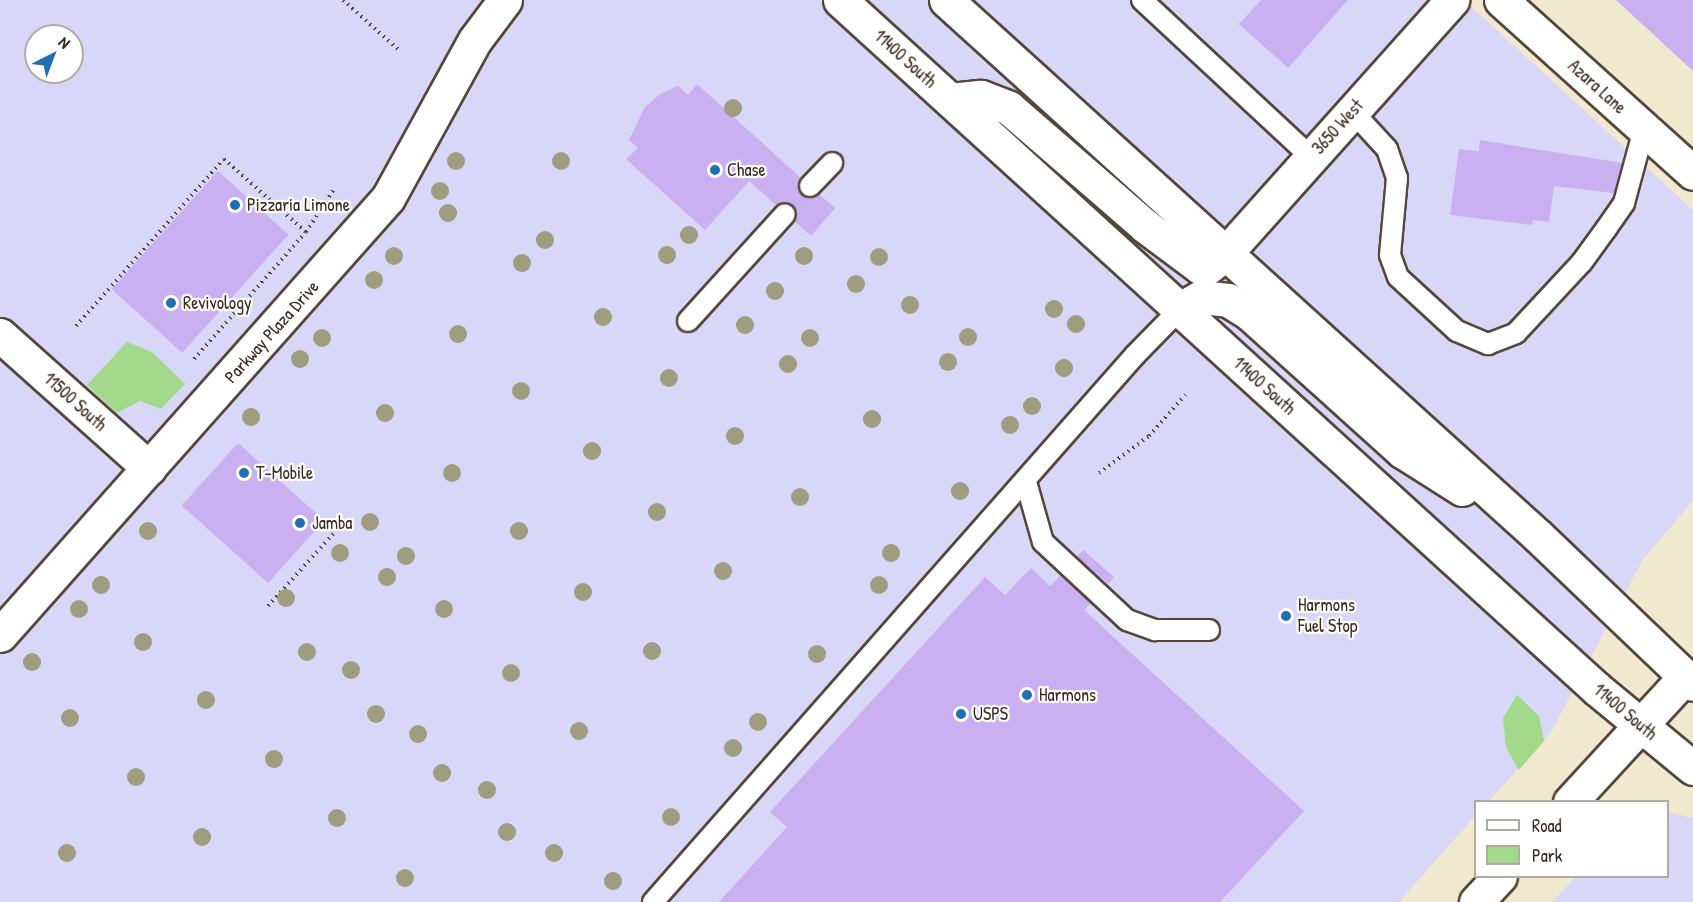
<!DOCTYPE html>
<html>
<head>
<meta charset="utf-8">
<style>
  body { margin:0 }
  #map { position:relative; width:1693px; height:902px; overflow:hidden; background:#f1e8d0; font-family:"Patrick Hand",sans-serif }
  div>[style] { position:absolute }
  .built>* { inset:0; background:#d8d7f8 }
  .green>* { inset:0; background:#a3d98a }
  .building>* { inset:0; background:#caaff1; transform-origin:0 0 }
  .path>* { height:4px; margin-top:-2px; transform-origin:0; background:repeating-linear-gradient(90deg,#564639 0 1.5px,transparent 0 6px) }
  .roads { filter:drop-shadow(2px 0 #564639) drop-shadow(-2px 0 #564639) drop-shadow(0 2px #564639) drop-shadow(0 -2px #564639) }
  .lane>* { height:20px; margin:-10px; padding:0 10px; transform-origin:10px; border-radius:10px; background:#fff }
  .street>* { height:33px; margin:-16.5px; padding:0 16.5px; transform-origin:16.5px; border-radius:16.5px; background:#fff }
  .secondary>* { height:33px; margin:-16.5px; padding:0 16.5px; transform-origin:16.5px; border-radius:16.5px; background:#fff }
  .primary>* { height:33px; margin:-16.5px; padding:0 16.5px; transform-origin:16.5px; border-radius:16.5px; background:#fff }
  .trees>* { width:18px; height:18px; margin:-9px; border-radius:50%; background:#9e9d80 }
  .dots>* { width:16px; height:16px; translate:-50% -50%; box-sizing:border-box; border:3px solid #fff; border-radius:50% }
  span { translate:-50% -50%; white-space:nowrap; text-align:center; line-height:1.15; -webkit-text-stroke:4.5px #fff; paint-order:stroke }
  .street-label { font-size:18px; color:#3b2a1e }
  .poi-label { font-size:18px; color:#3b2a1e }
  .left { translate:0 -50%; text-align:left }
  .legend { position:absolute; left:1474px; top:800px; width:195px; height:78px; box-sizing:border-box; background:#fff; border:2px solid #b1aaa5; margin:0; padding:8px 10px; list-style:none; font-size:18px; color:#3b2a1e }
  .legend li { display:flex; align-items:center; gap:12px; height:30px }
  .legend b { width:30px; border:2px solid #b1aaa5 }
  .north { position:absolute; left:24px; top:24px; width:60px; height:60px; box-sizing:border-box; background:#fff; border:2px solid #b1aaa5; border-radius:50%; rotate:42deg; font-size:16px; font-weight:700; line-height:24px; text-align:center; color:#3b2a1e }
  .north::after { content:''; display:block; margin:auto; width:21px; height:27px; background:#1f6fb2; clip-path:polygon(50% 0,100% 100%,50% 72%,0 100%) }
</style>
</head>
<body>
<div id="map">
  <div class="built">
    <i style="clip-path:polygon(evenodd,0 0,1464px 0,1693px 210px,1693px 501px,1643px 559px,1551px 732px,1489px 801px,1476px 802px,1475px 816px,1399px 902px,0 902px,0 0,36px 36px,72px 36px,72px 72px,36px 72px,36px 36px)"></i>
    <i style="clip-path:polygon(1668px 812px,1693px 818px,1693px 902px,1552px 902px,1575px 877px,1668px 876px)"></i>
  </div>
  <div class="green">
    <i style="clip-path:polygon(127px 342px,152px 352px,185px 384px,161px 409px,140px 401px,117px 413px,87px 385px)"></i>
    <i style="clip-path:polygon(1517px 695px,1539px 716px,1544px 741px,1519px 770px,1506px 748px,1503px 718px)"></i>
  </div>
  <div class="building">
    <i style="clip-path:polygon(1261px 0,1348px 0,1288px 68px,1239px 24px)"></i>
    <i style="clip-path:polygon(1616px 0,1693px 0,1693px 71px)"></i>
    <i style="clip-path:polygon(697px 84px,801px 178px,798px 189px,802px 195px,813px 198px,819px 194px,835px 208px,811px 236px,794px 221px,797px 211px,793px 205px,777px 206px,749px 181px,705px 230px,626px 159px,638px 148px,629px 140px,645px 107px,660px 94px,678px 86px,688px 95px)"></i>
    <i style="clip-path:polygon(1480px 140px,1622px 163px,1614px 193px,1554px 186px,1549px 222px,1533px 220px,1532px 225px,1450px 215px,1459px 149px,1479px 151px)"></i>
    <i style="left:218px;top:171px;width:95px;height:159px;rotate:42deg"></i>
    <i style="left:238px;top:443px;width:116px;height:84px;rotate:42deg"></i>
    <i style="left:1083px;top:550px;width:41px;height:9px;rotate:41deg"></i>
    <i style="clip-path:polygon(1031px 568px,1050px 586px,1061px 575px,1091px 603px,1084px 610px,1304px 811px,1220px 902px,719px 902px,787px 827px,770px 812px,985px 577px,1005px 595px)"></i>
  </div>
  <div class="path">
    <i style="left:343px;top:0;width:76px;rotate:41.8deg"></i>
    <i style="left:76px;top:326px;width:223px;rotate:-48.5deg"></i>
    <i style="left:224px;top:159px;width:110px;rotate:41.7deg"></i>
    <i style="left:194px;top:359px;width:169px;rotate:-48.6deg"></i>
    <i style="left:306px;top:232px;width:51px;rotate:-56.9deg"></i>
    <i style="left:1099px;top:473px;width:62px;rotate:-36.5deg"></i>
    <i style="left:1149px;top:436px;width:55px;rotate:-48.7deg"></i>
    <i style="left:268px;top:606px;width:110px;rotate:-47.9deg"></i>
  </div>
  <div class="roads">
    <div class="lane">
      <i style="left:1142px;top:0;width:231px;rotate:42.9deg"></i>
      <i style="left:1352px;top:111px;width:52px;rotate:47.4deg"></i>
      <i style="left:1387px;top:149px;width:31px;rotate:71deg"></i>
      <i style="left:1397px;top:178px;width:77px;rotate:95.2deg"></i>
      <i style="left:1390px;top:255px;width:23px;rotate:70deg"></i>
      <i style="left:1398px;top:277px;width:80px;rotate:42.5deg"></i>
      <i style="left:1457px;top:331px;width:34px;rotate:23deg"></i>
      <i style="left:1488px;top:344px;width:30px;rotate:-21deg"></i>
      <i style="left:1516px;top:333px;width:97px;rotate:-47.1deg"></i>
      <i style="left:1582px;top:262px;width:41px;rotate:-54deg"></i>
      <i style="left:1606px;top:229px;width:32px;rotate:-55deg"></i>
      <i style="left:1624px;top:203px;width:77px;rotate:-74.9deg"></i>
      <i style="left:810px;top:186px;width:32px;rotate:-46deg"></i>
      <i style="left:688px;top:321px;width:144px;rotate:-47.8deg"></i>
      <i style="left:1026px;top:482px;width:62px;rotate:74.2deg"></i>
      <i style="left:1043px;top:542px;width:115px;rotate:42.9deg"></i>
      <i style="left:1127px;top:620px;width:30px;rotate:20deg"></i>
      <i style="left:1155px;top:630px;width:54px"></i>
      <i style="left:653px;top:902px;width:729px;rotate:-48.61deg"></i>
      <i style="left:1135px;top:355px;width:64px;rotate:-45.6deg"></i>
    </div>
    <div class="street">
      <i style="left:1501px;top:0;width:258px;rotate:42deg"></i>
      <i style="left:1225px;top:254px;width:341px;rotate:-48.2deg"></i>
      <i style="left:0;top:335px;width:200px;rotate:41.8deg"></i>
      <i style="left:0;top:635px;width:584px;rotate:-48.4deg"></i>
      <i style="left:388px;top:198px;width:180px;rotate:-61.2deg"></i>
      <i style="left:475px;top:40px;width:50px;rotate:-53.1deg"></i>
    </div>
    <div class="secondary">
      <i style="left:1570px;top:802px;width:171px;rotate:-47.4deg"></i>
      <i style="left:1476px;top:902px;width:35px;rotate:-47deg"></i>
    </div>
    <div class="primary">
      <i style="left:840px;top:0;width:1024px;rotate:42.31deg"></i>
      <i style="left:1597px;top:689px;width:124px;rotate:39.5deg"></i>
      <i style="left:946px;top:0;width:799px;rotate:42.16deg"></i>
      <i style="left:1538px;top:536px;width:214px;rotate:43.7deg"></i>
      <i style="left:950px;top:100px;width:31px;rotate:-6deg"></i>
      <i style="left:981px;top:97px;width:30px;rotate:21deg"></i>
      <i style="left:1009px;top:108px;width:180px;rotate:40.9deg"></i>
      <i style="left:1145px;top:226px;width:69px;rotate:36.7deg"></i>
      <i style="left:1200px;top:267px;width:8px"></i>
      <i style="left:1208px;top:267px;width:21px;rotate:-37deg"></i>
      <i style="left:1180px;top:309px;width:24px;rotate:-30deg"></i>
      <i style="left:1201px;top:297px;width:27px;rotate:6deg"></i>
      <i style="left:1228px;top:300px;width:26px;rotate:32deg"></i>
      <i style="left:1250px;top:314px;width:205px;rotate:42deg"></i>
      <i style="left:1402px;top:451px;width:71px;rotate:32.3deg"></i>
    </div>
  </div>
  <div class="trees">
    <i style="left:733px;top:108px"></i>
    <i style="left:456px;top:161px"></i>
    <i style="left:561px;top:161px"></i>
    <i style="left:440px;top:191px"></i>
    <i style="left:448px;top:213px"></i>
    <i style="left:689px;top:235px"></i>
    <i style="left:545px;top:240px"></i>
    <i style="left:667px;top:255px"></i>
    <i style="left:394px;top:256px"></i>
    <i style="left:804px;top:256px"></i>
    <i style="left:879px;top:257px"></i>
    <i style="left:522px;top:263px"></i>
    <i style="left:374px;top:280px"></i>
    <i style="left:856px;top:284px"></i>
    <i style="left:775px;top:291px"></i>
    <i style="left:910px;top:305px"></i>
    <i style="left:1054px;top:309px"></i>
    <i style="left:603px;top:317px"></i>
    <i style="left:1076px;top:324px"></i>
    <i style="left:745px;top:325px"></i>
    <i style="left:458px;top:334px"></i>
    <i style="left:968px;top:337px"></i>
    <i style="left:322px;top:338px"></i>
    <i style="left:810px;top:338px"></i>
    <i style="left:300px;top:359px"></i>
    <i style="left:948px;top:362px"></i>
    <i style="left:788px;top:364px"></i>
    <i style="left:1064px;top:368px"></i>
    <i style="left:669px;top:378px"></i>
    <i style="left:521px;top:391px"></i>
    <i style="left:1032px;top:406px"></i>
    <i style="left:385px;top:413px"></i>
    <i style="left:251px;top:417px"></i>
    <i style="left:872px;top:419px"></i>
    <i style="left:1010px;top:425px"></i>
    <i style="left:735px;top:436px"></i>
    <i style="left:592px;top:451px"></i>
    <i style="left:452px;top:473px"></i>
    <i style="left:960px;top:491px"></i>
    <i style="left:800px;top:497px"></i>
    <i style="left:657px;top:512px"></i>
    <i style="left:370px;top:522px"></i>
    <i style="left:148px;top:531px"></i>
    <i style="left:519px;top:531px"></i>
    <i style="left:340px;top:553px"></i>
    <i style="left:891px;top:553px"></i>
    <i style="left:406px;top:556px"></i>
    <i style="left:723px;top:571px"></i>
    <i style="left:387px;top:577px"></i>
    <i style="left:101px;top:585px"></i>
    <i style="left:879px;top:585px"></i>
    <i style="left:583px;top:592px"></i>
    <i style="left:286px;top:598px"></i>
    <i style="left:79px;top:609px"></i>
    <i style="left:444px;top:609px"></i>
    <i style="left:143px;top:642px"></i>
    <i style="left:652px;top:651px"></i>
    <i style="left:307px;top:652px"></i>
    <i style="left:817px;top:654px"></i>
    <i style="left:32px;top:662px"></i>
    <i style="left:351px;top:670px"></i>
    <i style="left:511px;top:673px"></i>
    <i style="left:206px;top:700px"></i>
    <i style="left:376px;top:714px"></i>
    <i style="left:70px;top:718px"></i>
    <i style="left:758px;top:722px"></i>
    <i style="left:579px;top:731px"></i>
    <i style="left:418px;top:734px"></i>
    <i style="left:733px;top:748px"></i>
    <i style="left:274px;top:759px"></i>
    <i style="left:442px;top:773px"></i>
    <i style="left:136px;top:777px"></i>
    <i style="left:487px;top:790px"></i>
    <i style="left:671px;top:817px"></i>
    <i style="left:337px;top:818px"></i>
    <i style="left:507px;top:832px"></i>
    <i style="left:202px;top:837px"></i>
    <i style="left:67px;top:853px"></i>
    <i style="left:554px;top:853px"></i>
    <i style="left:405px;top:878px"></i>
    <i style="left:613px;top:881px"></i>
  </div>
  <div class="dots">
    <i style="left:715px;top:170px;background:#1f6fb2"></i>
    <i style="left:235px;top:205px;background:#1f6fb2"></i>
    <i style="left:171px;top:303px;background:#1f6fb2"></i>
    <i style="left:244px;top:473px;background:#1f6fb2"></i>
    <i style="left:300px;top:523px;background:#1f6fb2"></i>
    <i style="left:1286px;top:616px;background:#1f6fb2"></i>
    <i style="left:1027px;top:695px;background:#1f6fb2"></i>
    <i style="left:961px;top:714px;background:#1f6fb2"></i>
  </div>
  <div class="street-label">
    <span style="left:905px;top:59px;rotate:42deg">11400 South</span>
    <span style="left:1597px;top:87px;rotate:42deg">Azara Lane</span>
    <span style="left:1338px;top:127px;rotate:-48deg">3650 West</span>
    <span style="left:272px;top:332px;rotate:-48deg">Parkway Plaza Drive</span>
    <span style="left:1264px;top:386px;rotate:42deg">11400 South</span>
    <span style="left:75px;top:402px;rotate:42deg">11500 South</span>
    <span style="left:1625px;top:712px;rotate:40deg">11400 South</span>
  </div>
  <div class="poi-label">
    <span class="left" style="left:727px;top:170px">Chase</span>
    <span class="left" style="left:247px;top:205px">Pizzaria Limone</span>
    <span class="left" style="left:183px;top:303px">Revivology</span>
    <span class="left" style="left:256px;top:473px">T-Mobile</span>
    <span class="left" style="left:312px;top:523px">Jamba</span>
    <span class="left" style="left:1298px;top:616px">Harmons<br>Fuel Stop</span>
    <span class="left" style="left:1039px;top:695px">Harmons</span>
    <span class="left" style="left:973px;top:714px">USPS</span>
  </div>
  <ul class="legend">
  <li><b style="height:8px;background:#fff"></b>Road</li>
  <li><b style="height:16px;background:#a3d98a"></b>Park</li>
  </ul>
  <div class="north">N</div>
</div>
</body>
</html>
